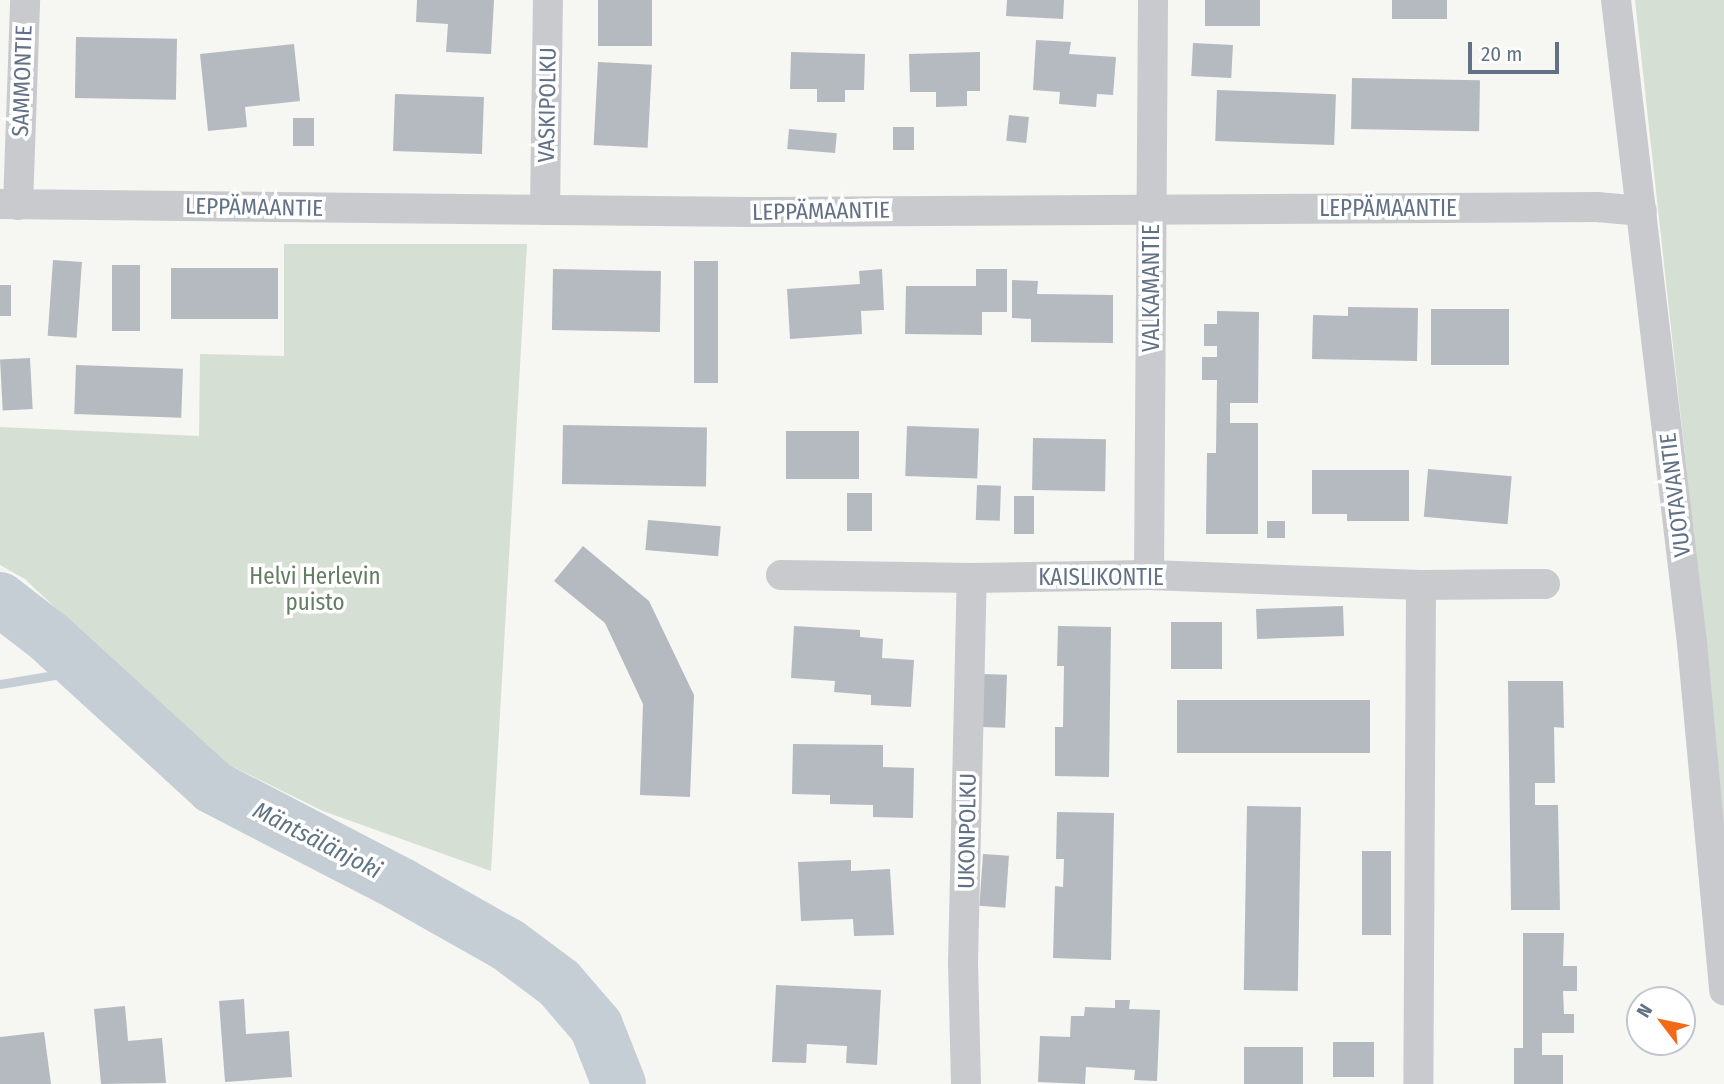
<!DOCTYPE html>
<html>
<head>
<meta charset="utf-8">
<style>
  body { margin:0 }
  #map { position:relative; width:1724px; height:1084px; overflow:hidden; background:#f6f6f2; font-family:"Fira Sans Condensed",sans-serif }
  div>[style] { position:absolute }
  .green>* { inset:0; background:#d6dfd3 }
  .stream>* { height:9px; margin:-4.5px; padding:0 4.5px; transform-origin:4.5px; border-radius:4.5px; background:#c6ced5 }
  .river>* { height:54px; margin:-27px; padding:0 27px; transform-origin:27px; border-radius:27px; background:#c6ced5 }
  .building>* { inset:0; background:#b4bac0; transform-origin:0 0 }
  .minor>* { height:30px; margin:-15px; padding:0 15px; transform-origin:15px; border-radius:15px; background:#c8cace }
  span { translate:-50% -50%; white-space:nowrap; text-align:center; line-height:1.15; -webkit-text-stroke:7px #fff; paint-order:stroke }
  .street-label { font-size:23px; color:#627186 }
  .park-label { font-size:23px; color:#637d62 }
  .water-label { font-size:24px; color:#5e7383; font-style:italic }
  .north { position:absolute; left:1626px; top:986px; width:70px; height:70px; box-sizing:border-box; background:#fff; border:2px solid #c0c6cf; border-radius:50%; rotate:302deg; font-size:19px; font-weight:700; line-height:28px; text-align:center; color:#627186 }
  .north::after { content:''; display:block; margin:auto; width:24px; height:32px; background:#f26a16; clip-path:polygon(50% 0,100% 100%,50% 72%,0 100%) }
  .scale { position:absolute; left:1468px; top:42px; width:91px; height:32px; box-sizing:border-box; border:4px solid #627186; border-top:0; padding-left:9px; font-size:21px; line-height:24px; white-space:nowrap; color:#627186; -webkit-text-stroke:5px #fff; paint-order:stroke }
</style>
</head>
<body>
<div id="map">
  <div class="green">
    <i style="clip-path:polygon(1635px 0,1724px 0,1724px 838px,1702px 610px)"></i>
    <i style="clip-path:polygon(284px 244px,527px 244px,491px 871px,323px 811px,211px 756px,25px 579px,0 565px,0 427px,199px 436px,200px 354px,284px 356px)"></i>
  </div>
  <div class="stream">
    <i style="left:0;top:684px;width:86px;rotate:-9.4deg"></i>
  </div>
  <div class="river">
    <i style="left:0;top:599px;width:62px;rotate:37.8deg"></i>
    <i style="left:49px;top:637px;width:222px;rotate:42.4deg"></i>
    <i style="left:213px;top:787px;width:211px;rotate:27.4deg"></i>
    <i style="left:400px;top:884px;width:124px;rotate:29.5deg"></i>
    <i style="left:508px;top:945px;width:64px;rotate:36.7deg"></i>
    <i style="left:559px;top:983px;width:57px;rotate:49.3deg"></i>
    <i style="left:596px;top:1026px;width:62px;rotate:68.4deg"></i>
  </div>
  <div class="building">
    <i style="clip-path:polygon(417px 0,494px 0,491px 54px,446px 52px,448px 24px,416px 22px)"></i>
    <i style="left:598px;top:0;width:54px;height:46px"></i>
    <i style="clip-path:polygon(1007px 0,1064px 0,1063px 19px,1006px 16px)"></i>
    <i style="left:1205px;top:0;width:55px;height:26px"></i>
    <i style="left:1392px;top:0;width:55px;height:19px"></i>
    <i style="left:76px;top:37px;width:101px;height:61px;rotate:1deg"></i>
    <i style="clip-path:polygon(1036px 40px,1071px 42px,1069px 54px,1116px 57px,1113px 95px,1097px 94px,1096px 107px,1059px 104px,1060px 92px,1033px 90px)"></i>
    <i style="left:1193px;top:43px;width:40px;height:33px;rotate:3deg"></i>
    <i style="clip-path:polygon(294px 44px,300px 101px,245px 107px,247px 127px,208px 131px,200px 54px)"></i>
    <i style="clip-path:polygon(791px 52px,865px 54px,864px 90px,845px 90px,845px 102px,817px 102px,817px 89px,790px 89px)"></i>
    <i style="clip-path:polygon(980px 52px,980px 91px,967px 91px,967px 106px,936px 107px,936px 92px,910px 92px,909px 54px)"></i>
    <i style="left:598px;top:62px;width:54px;height:83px;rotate:3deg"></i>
    <i style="left:1352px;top:78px;width:128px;height:51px;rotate:1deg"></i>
    <i style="left:1217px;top:90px;width:119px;height:51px;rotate:2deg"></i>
    <i style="left:395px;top:94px;width:89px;height:57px;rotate:2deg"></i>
    <i style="left:1009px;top:115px;width:20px;height:26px;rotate:6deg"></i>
    <i style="left:293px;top:118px;width:21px;height:28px"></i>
    <i style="left:893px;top:127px;width:21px;height:23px"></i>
    <i style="left:789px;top:129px;width:48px;height:20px;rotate:5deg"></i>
    <i style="left:53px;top:260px;width:29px;height:76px;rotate:4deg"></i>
    <i style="left:694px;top:261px;width:24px;height:122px"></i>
    <i style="left:140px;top:265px;width:66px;height:28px;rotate:90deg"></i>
    <i style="left:278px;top:268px;width:51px;height:107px;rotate:90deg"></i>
    <i style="left:553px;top:269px;width:108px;height:61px;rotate:1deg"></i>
    <i style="clip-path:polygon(882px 269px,884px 310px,861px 311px,862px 334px,790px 339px,787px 289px,860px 284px,859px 271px)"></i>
    <i style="clip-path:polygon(976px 269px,1007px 269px,1007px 312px,982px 312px,982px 335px,905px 334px,906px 286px,976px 286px)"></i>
    <i style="clip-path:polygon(1012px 280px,1038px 281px,1037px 294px,1113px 295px,1113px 343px,1031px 342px,1031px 319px,1012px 318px)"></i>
    <i style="left:0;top:285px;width:11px;height:31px"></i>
    <i style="clip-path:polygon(1348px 307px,1418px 308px,1417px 361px,1312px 359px,1313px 315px,1348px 316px)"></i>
    <i style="left:1509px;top:309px;width:56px;height:78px;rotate:90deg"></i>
    <i style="clip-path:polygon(1217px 311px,1259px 312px,1258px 403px,1230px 403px,1230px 423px,1258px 423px,1258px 534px,1206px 534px,1207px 453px,1216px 453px,1217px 380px,1202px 380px,1202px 357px,1217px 357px,1217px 346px,1204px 346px,1204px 324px,1217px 324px)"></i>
    <i style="left:30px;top:358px;width:51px;height:30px;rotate:87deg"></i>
    <i style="left:76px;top:365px;width:107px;height:49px;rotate:2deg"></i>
    <i style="left:563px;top:425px;width:144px;height:59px;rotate:1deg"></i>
    <i style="left:907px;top:426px;width:72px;height:50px;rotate:2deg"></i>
    <i style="left:859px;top:431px;width:48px;height:73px;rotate:90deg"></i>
    <i style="left:1033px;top:438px;width:73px;height:52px;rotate:1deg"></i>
    <i style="left:1428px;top:469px;width:84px;height:48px;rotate:5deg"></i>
    <i style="clip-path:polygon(1312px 470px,1409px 470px,1409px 521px,1347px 521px,1347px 514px,1312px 514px)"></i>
    <i style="left:977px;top:485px;width:24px;height:35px;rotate:2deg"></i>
    <i style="left:872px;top:493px;width:38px;height:25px;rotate:90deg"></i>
    <i style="left:1014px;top:496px;width:20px;height:38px"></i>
    <i style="left:648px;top:520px;width:73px;height:30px;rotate:5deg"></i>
    <i style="left:1267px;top:521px;width:18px;height:17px"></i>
    <i style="clip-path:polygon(583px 546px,649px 601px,694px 695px,690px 797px,640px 795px,643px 704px,605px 623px,554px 581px)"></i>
    <i style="left:1343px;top:606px;width:30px;height:87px;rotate:88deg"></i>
    <i style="left:1171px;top:622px;width:51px;height:47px"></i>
    <i style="clip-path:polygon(794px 626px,860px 630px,860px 637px,883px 639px,882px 658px,914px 660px,911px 707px,871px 705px,871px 695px,834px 692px,835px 681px,791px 678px)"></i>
    <i style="clip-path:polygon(1058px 626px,1111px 627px,1109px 777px,1055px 776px,1055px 727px,1063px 727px,1064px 666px,1057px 666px)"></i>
    <i style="left:982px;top:674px;width:25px;height:53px;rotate:2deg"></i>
    <i style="clip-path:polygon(1508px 681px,1563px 681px,1564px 728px,1554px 727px,1555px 783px,1535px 783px,1535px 805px,1558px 805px,1560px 910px,1511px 910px)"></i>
    <i style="left:1370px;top:700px;width:53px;height:193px;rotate:90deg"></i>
    <i style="clip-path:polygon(793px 744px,883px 745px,883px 767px,914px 768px,913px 818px,873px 817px,873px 805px,830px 804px,830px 795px,792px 794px)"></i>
    <i style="left:1247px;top:806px;width:54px;height:184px;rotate:1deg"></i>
    <i style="clip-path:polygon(1057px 812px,1114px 813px,1111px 960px,1053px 958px,1055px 886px,1063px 887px,1064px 859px,1056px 859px)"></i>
    <i style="left:1362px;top:851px;width:29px;height:84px"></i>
    <i style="left:983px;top:854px;width:26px;height:52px;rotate:4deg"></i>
    <i style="clip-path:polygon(851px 860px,851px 871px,890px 869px,894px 935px,854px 936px,853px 919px,801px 921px,798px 862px)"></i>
    <i style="clip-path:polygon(1523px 933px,1564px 933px,1563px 966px,1577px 966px,1577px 991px,1563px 991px,1564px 1014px,1574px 1014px,1574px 1033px,1542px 1033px,1542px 1055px,1563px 1055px,1563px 1084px,1514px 1084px,1514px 1048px,1523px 1048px)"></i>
    <i style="clip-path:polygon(776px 985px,881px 990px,877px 1065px,846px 1063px,847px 1046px,807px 1044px,806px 1063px,772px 1062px)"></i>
    <i style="clip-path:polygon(244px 999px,246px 1034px,289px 1031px,292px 1077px,225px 1082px,219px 1001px)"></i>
    <i style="clip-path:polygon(1115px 1000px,1130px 1000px,1129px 1009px,1160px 1010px,1157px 1081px,1134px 1080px,1135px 1070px,1086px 1067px,1085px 1084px,1038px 1082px,1040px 1036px,1070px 1037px,1071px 1016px,1084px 1016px,1085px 1007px,1115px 1008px)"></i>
    <i style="clip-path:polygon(125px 1006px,128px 1041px,162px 1038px,166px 1083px,101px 1084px,94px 1009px)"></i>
    <i style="clip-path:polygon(44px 1032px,51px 1084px,0 1084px,0 1037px)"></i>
    <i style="left:1333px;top:1042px;width:41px;height:35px"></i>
    <i style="left:1244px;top:1047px;width:59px;height:37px"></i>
  </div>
  <div class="minor">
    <i style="left:1616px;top:0;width:647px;rotate:83.26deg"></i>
    <i style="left:1692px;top:643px;width:349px;rotate:84.7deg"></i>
    <i style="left:0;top:204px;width:751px;rotate:0.61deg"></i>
    <i style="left:751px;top:212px;width:846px;rotate:-0.34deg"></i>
    <i style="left:1597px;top:207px;width:45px;rotate:5.1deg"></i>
    <i style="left:18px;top:205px;width:205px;rotate:-88deg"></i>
    <i style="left:545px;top:210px;width:210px;rotate:-89.2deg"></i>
    <i style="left:781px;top:575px;width:191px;rotate:0.9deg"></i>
    <i style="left:972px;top:578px;width:177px;rotate:-1deg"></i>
    <i style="left:1149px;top:575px;width:272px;rotate:2.1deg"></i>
    <i style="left:1421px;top:585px;width:499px;rotate:90.3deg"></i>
    <i style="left:1149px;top:575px;width:575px;rotate:-89.6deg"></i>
    <i style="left:1421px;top:585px;width:124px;rotate:-0.5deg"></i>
    <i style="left:966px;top:1084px;width:121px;rotate:-91.4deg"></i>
    <i style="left:963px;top:963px;width:385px;rotate:-88.7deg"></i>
  </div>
  <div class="street-label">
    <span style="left:22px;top:81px;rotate:-88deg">SAMMONTIE</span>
    <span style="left:547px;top:105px;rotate:-89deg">VASKIPOLKU</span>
    <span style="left:254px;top:207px;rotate:1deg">LEPPÄMAANTIE</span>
    <span style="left:1388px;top:208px">LEPPÄMAANTIE</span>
    <span style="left:821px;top:211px;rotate:-1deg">LEPPÄMAANTIE</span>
    <span style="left:1151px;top:288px;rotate:-90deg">VALKAMANTIE</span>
    <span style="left:1675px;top:495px;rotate:-97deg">VUOTAVANTIE</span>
    <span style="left:1101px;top:577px">KAISLIKONTIE</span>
    <span style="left:967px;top:831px;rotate:-89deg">UKONPOLKU</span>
  </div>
  <div class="park-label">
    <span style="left:315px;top:589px">Helvi Herlevin<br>puisto</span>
  </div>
  <div class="water-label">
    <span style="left:317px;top:841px;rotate:27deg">Mäntsälänjoki</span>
  </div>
  <div class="north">N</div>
  <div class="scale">20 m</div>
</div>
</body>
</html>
